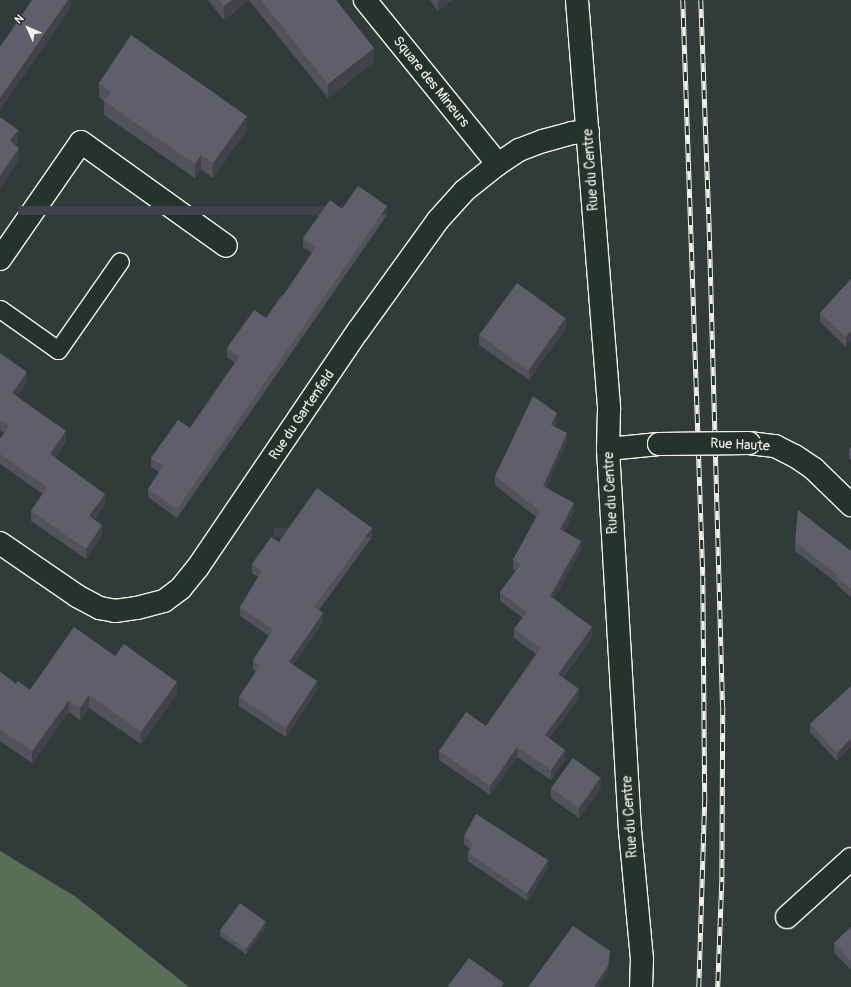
<!DOCTYPE html>
<html>
<head>
<meta charset="utf-8">
<style>
  body { margin:0 }
  #map { position:relative; width:851px; height:987px; overflow:hidden; background:#313c3a; font-family:Pangolin,sans-serif }
  div>[style] { position:absolute }
  .green>* { inset:0; background:#587156 }
  .roads { filter:drop-shadow(1px 0 #f4f1e8) drop-shadow(-1px 0 #f4f1e8) drop-shadow(0 1px #f4f1e8) drop-shadow(0 -1px #f4f1e8) }
  .lane>* { height:17px; margin:-8.5px; padding:0 8.5px; transform-origin:8.5px; border-radius:8.5px; background:#26332d }
  .street>* { height:22px; margin:-11px; padding:0 11px; transform-origin:11px; border-radius:11px; background:#26332d }
  .rail>* { height:4.5px; margin-top:-2.25px; transform-origin:0; background:repeating-linear-gradient(90deg,#26332d 0 9px,#f4f1e8 0 18px); box-sizing:border-box; border-block:1px solid #f4f1e8 }
  .bridges { filter:drop-shadow(1px 0 #f4f1e8) drop-shadow(-1px 0 #f4f1e8) drop-shadow(0 1px #f4f1e8) drop-shadow(0 -1px #f4f1e8) }
  .street-bridge>* { height:22px; margin:-11px; padding:0 11px; transform-origin:11px; border-radius:11px; background:#26332d }
  .wall>* { inset:0; background:#52525d }
  .shaded-wall>* { inset:0; background:#42424c; transform-origin:0 0 }
  .building>* { inset:0; background:#5f5f6c; transform-origin:0 0 }
  span { translate:-50% -50%; white-space:nowrap; text-align:center; line-height:1.15; -webkit-text-stroke:3.5px #26332d; paint-order:stroke }
  .street-label { font-size:14px; color:#f4f1e8 }
  .north { position:absolute; left:8px; top:8px; width:40px; height:40px; -webkit-text-stroke:3px #26332d; paint-order:stroke; rotate:315deg; font-size:11px; font-weight:700; line-height:16px; text-align:center; color:#f4f1e8 }
  .north::after { content:''; display:block; margin:auto; width:14px; height:18px; background:#f4f1e8; clip-path:polygon(50% 0,100% 100%,50% 72%,0 100%) }
</style>
</head>
<body>
<div id="map">
  <div class="green">
    <i style="clip-path:polygon(0 851px,76px 897px,189px 987px,0 987px)"></i>
  </div>
  <div class="roads">
    <div class="lane">
      <i style="left:0;top:309px;width:71px;rotate:35.3deg"></i>
      <i style="left:58px;top:350px;width:108px;rotate:-55.1deg"></i>
    </div>
    <div class="street">
      <i style="left:365px;top:0;width:211px;rotate:51deg"></i>
      <i style="left:577px;top:0;width:410px;rotate:85.5deg"></i>
      <i style="left:609px;top:409px;width:40px;rotate:91.4deg"></i>
      <i style="left:608px;top:449px;width:382px;rotate:86.7deg"></i>
      <i style="left:630px;top:830px;width:130px;rotate:84.7deg"></i>
      <i style="left:642px;top:959px;width:28px;rotate:92deg"></i>
      <i style="left:0;top:259px;width:142px;rotate:-55.3deg"></i>
      <i style="left:81px;top:142px;width:178px;rotate:35.6deg"></i>
      <i style="left:749px;top:443px;width:26px;rotate:7deg"></i>
      <i style="left:775px;top:446px;width:22px;rotate:27deg"></i>
      <i style="left:795px;top:456px;width:23px;rotate:34deg"></i>
      <i style="left:814px;top:469px;width:52px;rotate:44.2deg"></i>
      <i style="left:608px;top:449px;width:51px;rotate:-5.6deg"></i>
      <i style="left:0;top:543px;width:93px;rotate:34.5deg"></i>
      <i style="left:77px;top:596px;width:26px;rotate:28deg"></i>
      <i style="left:100px;top:608px;width:15px;rotate:11deg"></i>
      <i style="left:115px;top:611px;width:22px;rotate:-8deg"></i>
      <i style="left:137px;top:608px;width:28px;rotate:-15deg"></i>
      <i style="left:164px;top:601px;width:21px;rotate:-37deg"></i>
      <i style="left:181px;top:588px;width:27px;rotate:-51deg"></i>
      <i style="left:198px;top:567px;width:285px;rotate:-55.9deg"></i>
      <i style="left:358px;top:331px;width:137px;rotate:-54.2deg"></i>
      <i style="left:438px;top:220px;width:39px;rotate:-48deg"></i>
      <i style="left:464px;top:191px;width:43px;rotate:-38.5deg"></i>
      <i style="left:498px;top:164px;width:25px;rotate:-34deg"></i>
      <i style="left:519px;top:150px;width:26px;rotate:-21deg"></i>
      <i style="left:543px;top:141px;width:30px;rotate:-15deg"></i>
      <i style="left:572px;top:133px;width:16px;rotate:-7deg"></i>
      <i style="left:787px;top:917px;width:86px;rotate:-42.2deg"></i>
    </div>
  </div>
  <div class="rail">
    <i style="left:683px;top:0;width:576px;rotate:88.01deg"></i>
    <i style="left:703px;top:576px;width:222px;rotate:89.5deg"></i>
    <i style="left:705px;top:798px;width:189px;rotate:91.8deg"></i>
    <i style="left:701px;top:0;width:214px;rotate:87.9deg"></i>
    <i style="left:709px;top:214px;width:492px;rotate:88.4deg"></i>
    <i style="left:723px;top:706px;width:176px;rotate:90.3deg"></i>
    <i style="left:722px;top:882px;width:105px;rotate:92.2deg"></i>
  </div>
  <div class="bridges">
    <div class="street-bridge">
      <i style="left:659px;top:444px;width:90px;rotate:-0.6deg"></i>
    </div>
  </div>
  <div class="wall">
    <i style="clip-path:polygon(208px 0,336px 0,374px 62px,328px 98px,249px 0,224px 20px)"></i>
    <i style="clip-path:polygon(430px 0,452px 0,438px 11px)"></i>
    <i style="clip-path:polygon(99px 83px,247px 130px,213px 178px,201px 169px,195px 178px,104px 115px,104px 101px,99px 97px)"></i>
    <i style="clip-path:polygon(342px 209px,387px 215px,177px 518px,148px 497px,148px 489px,159px 472px,151px 467px,151px 458px,190px 428px,235px 363px,227px 357px,227px 348px,266px 318px,283px 296px,312px 253px,303px 247px,303px 238px)"></i>
    <i style="clip-path:polygon(851px 279px,846px 347px,820px 322px,820px 313px)"></i>
    <i style="clip-path:polygon(566px 328px,529px 380px,479px 345px,479px 335px)"></i>
    <i style="clip-path:polygon(0 353px,27px 382px,17px 396px,66px 441px,55px 458px,105px 504px,94px 520px,102px 535px,86px 559px,31px 521px,31px 511px,43px 494px,0 464px,0 439px,4px 433px,0 430px)"></i>
    <i style="clip-path:polygon(557px 422px,555px 427px,567px 442px,546px 488px,574px 512px,564px 531px,581px 550px,553px 599px,592px 637px,563px 678px,579px 698px,549px 739px,565px 760px,551px 780px,517px 757px,490px 795px,439px 760px,439px 751px,486px 726px,536px 654px,514px 638px,514px 629px,523px 618px,500px 601px,500px 592px,516px 571px,513px 569px,513px 560px,536px 517px,495px 485px,495px 476px)"></i>
    <i style="clip-path:polygon(851px 447px,851px 460px,849px 458px,849px 450px)"></i>
    <i style="clip-path:polygon(372px 537px,319px 610px,323px 622px,293px 665px,317px 690px,286px 737px,239px 706px,239px 697px,256px 672px,253px 669px,253px 660px,269px 636px,240px 616px,240px 607px,258px 577px,252px 573px,252px 564px,279px 542px)"></i>
    <i style="clip-path:polygon(795px 542px,851px 551px,851px 597px,837px 585px,837px 583px,795px 551px)"></i>
    <i style="clip-path:polygon(115px 656px,177px 694px,141px 744px,89px 708px,80px 720px,69px 712px,32px 763px,0 741px,0 672px,16px 684px,30px 690px)"></i>
    <i style="clip-path:polygon(851px 686px,837px 761px,810px 732px,810px 724px)"></i>
    <i style="clip-path:polygon(551px 788px,601px 788px,579px 818px,551px 798px)"></i>
    <i style="clip-path:polygon(464px 836px,548px 868px,527px 901px,468px 861px,468px 853px,470px 849px,464px 844px)"></i>
    <i style="clip-path:polygon(266px 927px,246px 954px,220px 936px,220px 931px)"></i>
    <i style="clip-path:polygon(851px 927px,851px 970px,834px 952px,834px 943px)"></i>
  </div>
  <div class="shaded-wall">
    <i style="clip-path:polygon(68px 0,71px 0,71px 8px,0 110px,0 98px)"></i>
    <i style="clip-path:polygon(232px 0,249px 0,224px 20px,224px 6px)"></i>
    <i style="clip-path:polygon(440px 0,452px 0,438px 11px,438px 1px)"></i>
    <i style="clip-path:polygon(374px 48px,374px 62px,328px 98px,328px 84px)"></i>
    <i style="clip-path:polygon(247px 116px,247px 130px,213px 178px,213px 163px)"></i>
    <i style="clip-path:polygon(18px 130px,18px 142px,10px 153px,10px 141px)"></i>
    <i style="clip-path:polygon(19px 148px,19px 160px,0 188px,0 176px)"></i>
    <i style="clip-path:polygon(201px 155px,201px 169px,195px 178px,195px 164px)"></i>
    <i style="left:387px;top:206px;width:9px;height:369px;rotate:90deg"></i>
    <i style="clip-path:polygon(566px 318px,566px 328px,529px 380px,529px 370px)"></i>
    <i style="clip-path:polygon(851px 331px,851px 341px,846px 347px,846px 337px)"></i>
    <i style="clip-path:polygon(27px 372px,27px 382px,12px 403px,12px 393px)"></i>
    <i style="clip-path:polygon(557px 413px,557px 422px,551px 434px,551px 425px)"></i>
    <i style="clip-path:polygon(66px 431px,66px 441px,50px 464px,50px 454px)"></i>
    <i style="clip-path:polygon(567px 433px,567px 442px,543px 496px,543px 486px)"></i>
    <i style="clip-path:polygon(105px 494px,105px 504px,89px 526px,89px 516px)"></i>
    <i style="clip-path:polygon(574px 503px,574px 512px,560px 539px,560px 529px)"></i>
    <i style="clip-path:polygon(102px 525px,102px 535px,86px 559px,86px 549px)"></i>
    <i style="left:372px;top:528px;width:9px;height:98px;rotate:90deg"></i>
    <i style="clip-path:polygon(581px 541px,581px 550px,550px 606px,550px 596px)"></i>
    <i style="clip-path:polygon(323px 613px,323px 622px,289px 671px,289px 662px)"></i>
    <i style="clip-path:polygon(592px 627px,592px 637px,558px 684px,558px 674px)"></i>
    <i style="clip-path:polygon(317px 681px,317px 690px,286px 737px,286px 728px)"></i>
    <i style="clip-path:polygon(177px 682px,177px 694px,141px 744px,141px 732px)"></i>
    <i style="clip-path:polygon(579px 689px,579px 698px,545px 745px,545px 735px)"></i>
    <i style="clip-path:polygon(89px 695px,89px 708px,80px 720px,80px 708px)"></i>
    <i style="clip-path:polygon(69px 700px,69px 712px,32px 763px,32px 751px)"></i>
    <i style="clip-path:polygon(851px 739px,851px 747px,837px 761px,837px 753px)"></i>
    <i style="clip-path:polygon(517px 747px,517px 757px,490px 795px,490px 786px)"></i>
    <i style="clip-path:polygon(565px 750px,565px 760px,551px 780px,551px 770px)"></i>
    <i style="clip-path:polygon(601px 778px,601px 788px,579px 818px,579px 808px)"></i>
    <i style="clip-path:polygon(548px 860px,548px 868px,527px 901px,527px 893px)"></i>
    <i style="clip-path:polygon(266px 922px,266px 927px,246px 954px,246px 949px)"></i>
    <i style="clip-path:polygon(610px 951px,610px 958px,608px 973px,599px 987px,594px 987px)"></i>
  </div>
  <div class="building">
    <i style="clip-path:polygon(32px 0,68px 0,0 98px,0 47px)"></i>
    <i style="clip-path:polygon(219px 0,232px 0,224px 6px)"></i>
    <i style="clip-path:polygon(261px 0,336px 0,374px 48px,328px 84px)"></i>
    <i style="clip-path:polygon(131px 35px,247px 116px,213px 163px,201px 155px,195px 164px,104px 101px,111px 92px,99px 83px)"></i>
    <i style="clip-path:polygon(0 117px,18px 130px,10px 141px,19px 148px,0 176px)"></i>
    <i style="clip-path:polygon(358px 186px,387px 206px,177px 509px,148px 489px,163px 466px,151px 458px,178px 420px,190px 428px,239px 357px,227px 348px,254px 310px,266px 318px,282px 295px,283px 296px,316px 247px,303px 238px,330px 200px,342px 209px)"></i>
    <i style="clip-path:polygon(851px 279px,851px 331px,846px 337px,820px 313px)"></i>
    <i style="left:517px;top:283px;width:60px;height:64px;rotate:36deg"></i>
    <i style="clip-path:polygon(0 353px,27px 372px,12px 393px,66px 431px,50px 454px,105px 494px,89px 516px,102px 525px,86px 549px,31px 511px,47px 487px,0 454px,0 439px,9px 426px,0 420px)"></i>
    <i style="clip-path:polygon(533px 396px,557px 413px,551px 425px,567px 433px,543px 486px,574px 503px,560px 529px,581px 541px,550px 596px,592px 627px,558px 674px,579px 689px,545px 735px,565px 750px,551px 770px,517px 747px,490px 786px,439px 751px,466px 712px,486px 726px,541px 648px,514px 629px,527px 612px,500px 592px,521px 564px,513px 560px,540px 511px,495px 476px)"></i>
    <i style="clip-path:polygon(851px 447px,851px 451px,849px 450px)"></i>
    <i style="clip-path:polygon(317px 488px,372px 528px,314px 607px,323px 613px,289px 662px,317px 681px,286px 728px,239px 697px,260px 665px,253px 660px,273px 630px,240px 607px,262px 571px,252px 564px,271px 537px,279px 542px)"></i>
    <i style="clip-path:polygon(798px 510px,851px 551px,851px 589px,837px 577px,838px 575px,795px 542px)"></i>
    <i style="clip-path:polygon(74px 627px,115px 656px,124px 644px,177px 682px,141px 732px,89px 695px,80px 708px,69px 700px,32px 751px,0 729px,0 672px,16px 684px,18px 681px,30px 690px)"></i>
    <i style="clip-path:polygon(851px 686px,851px 739px,837px 753px,810px 724px)"></i>
    <i style="left:573px;top:758px;width:34px;height:37px;rotate:36deg"></i>
    <i style="clip-path:polygon(476px 814px,548px 860px,527px 893px,468px 853px,473px 843px,464px 836px)"></i>
    <i style="left:240px;top:903px;width:32px;height:34px;rotate:36deg"></i>
    <i style="clip-path:polygon(573px 926px,610px 951px,608px 966px,594px 987px,528px 987px)"></i>
    <i style="clip-path:polygon(851px 927px,851px 961px,834px 943px)"></i>
    <i style="clip-path:polygon(469px 958px,504px 983px,501px 987px,449px 987px,448px 986px)"></i>
  </div>
  <div class="street-label">
    <span style="left:431px;top:82px;rotate:51deg">Square des Mineurs</span>
    <span style="left:591px;top:170px;rotate:-94deg">Rue du Centre</span>
    <span style="left:302px;top:415px;rotate:-56deg">Rue du Gartenfeld</span>
    <span style="left:740px;top:445px;rotate:3deg">Rue Haute</span>
    <span style="left:611px;top:493px;rotate:-93deg">Rue du Centre</span>
    <span style="left:630px;top:817px;rotate:-94deg">Rue du Centre</span>
  </div>
  <div class="north">N</div>
</div>
</body>
</html>
